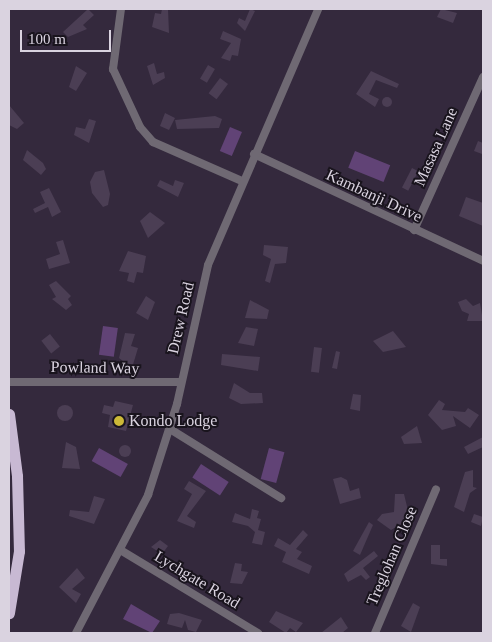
<!DOCTYPE html>
<html>
<head>
<meta charset="utf-8">
<style>
  body { margin:0 }
  #map { position:relative; width:492px; height:642px; overflow:hidden; background:#34293d; font-family:"Times New Roman",serif }
  div>[style] { position:absolute }
  .green>* { inset:0; background:#614376; transform-origin:0 0 }
  .building>* { inset:0; background:#4b3e54; transform-origin:0 0 }
  .round { border-radius:50% }
  .minor>* { height:8px; margin:-4px; padding:0 4px; transform-origin:4px; border-radius:4px; background:#6f6973 }
  .highway>* { height:11px; margin:-5.5px; padding:0 5.5px; transform-origin:5.5px; border-radius:5.5px; background:#c8b9d3 }
  .dots>* { width:14px; height:14px; translate:-50% -50%; box-sizing:border-box; border:2px solid #19141d; border-radius:50% }
  span { translate:-50% -50%; white-space:nowrap; text-align:center; line-height:1.15; -webkit-text-stroke:4px #19141d; paint-order:stroke }
  .street-label { font-size:16px; color:#dad3e0 }
  .poi-label { font-size:16px; color:#dad3e0 }
  .left { translate:0 -50%; text-align:left }
  .frame { position:absolute; inset:0; border:10px solid #dad3e0; pointer-events:none }
  .scale { position:absolute; left:20px; top:30px; width:91px; height:22px; box-sizing:border-box; border:2px solid #dad3e0; border-top:0; padding-left:6px; font-size:15px; line-height:18px; white-space:nowrap; color:#dad3e0; -webkit-text-stroke:4px #19141d; paint-order:stroke }
</style>
</head>
<body>
<div id="map">
  <div class="green">
    <i style="left:230px;top:127px;width:13px;height:26px;rotate:23deg"></i>
    <i style="left:355px;top:151px;width:38px;height:18px;rotate:22deg"></i>
    <i style="left:103px;top:326px;width:15px;height:29px;rotate:8deg"></i>
    <i style="left:99px;top:448px;width:33px;height:15px;rotate:29deg"></i>
    <i style="left:269px;top:448px;width:16px;height:32px;rotate:15deg"></i>
    <i style="left:201px;top:464px;width:33px;height:16px;rotate:33deg"></i>
    <i style="clip-path:polygon(131px 604px,160px 621px,152px 633px,123px 619px)"></i>
  </div>
  <div class="building">
    <i style="clip-path:polygon(88px 9px,94px 15px,83px 25px,87px 29px,68px 37px,63px 32px)"></i>
    <i style="clip-path:polygon(162px 9px,168px 9px,169px 33px,152px 27px,155px 13px,161px 14px)"></i>
    <i style="clip-path:polygon(250px 9px,255px 11px,245px 31px,237px 23px,239px 18px,245px 21px)"></i>
    <i style="clip-path:polygon(441px 9px,457px 13px,453px 23px,437px 17px)"></i>
    <i style="clip-path:polygon(223px 31px,241px 39px,238px 56px,232px 55px,230px 61px,221px 58px,231px 43px,220px 39px)"></i>
    <i style="clip-path:polygon(154px 63px,157px 74px,164px 72px,165px 78px,153px 85px,147px 66px)"></i>
    <i style="left:208px;top:65px;width:8px;height:16px;rotate:30deg"></i>
    <i style="clip-path:polygon(76px 66px,87px 73px,76px 91px,69px 87px)"></i>
    <i style="clip-path:polygon(371px 71px,399px 84px,397px 88px,376px 80px,369px 94px,379px 99px,375px 107px,356px 94px)"></i>
    <i style="left:220px;top:78px;width:10px;height:19px;rotate:37deg"></i>
    <i class="round" style="left:382px;top:97px;width:10px;height:10px"></i>
    <i style="clip-path:polygon(9px 105px,24px 123px,17px 129px,9px 125px)"></i>
    <i style="clip-path:polygon(165px 113px,175px 118px,169px 130px,160px 126px)"></i>
    <i style="clip-path:polygon(215px 116px,222px 119px,219px 128px,177px 129px,175px 120px)"></i>
    <i style="clip-path:polygon(89px 119px,96px 121px,89px 143px,74px 135px,76px 127px,85px 129px)"></i>
    <i style="clip-path:polygon(478px 141px,483px 143px,482px 154px,474px 151px)"></i>
    <i style="clip-path:polygon(27px 150px,43px 163px,46px 169px,41px 175px,23px 160px)"></i>
    <i style="left:412px;top:168px;width:7px;height:22px;rotate:27deg"></i>
    <i style="clip-path:polygon(104px 170px,110px 194px,108px 205px,103px 207px,92px 193px,90px 182px,95px 172px)"></i>
    <i style="clip-path:polygon(160px 180px,173px 186px,175px 180px,184px 183px,178px 197px,157px 186px)"></i>
    <i style="clip-path:polygon(49px 188px,61px 212px,52px 217px,48px 207px,35px 213px,33px 209px,45px 203px,40px 192px)"></i>
    <i style="clip-path:polygon(466px 197px,483px 203px,483px 226px,459px 216px)"></i>
    <i style="clip-path:polygon(150px 212px,165px 223px,148px 238px,140px 221px)"></i>
    <i style="clip-path:polygon(63px 240px,70px 263px,49px 269px,46px 259px,60px 254px,56px 242px)"></i>
    <i style="clip-path:polygon(264px 245px,288px 247px,286px 263px,275px 264px,270px 283px,265px 281px,271px 259px,263px 255px)"></i>
    <i style="clip-path:polygon(128px 251px,146px 256px,143px 273px,137px 272px,134px 283px,127px 281px,129px 273px,119px 271px)"></i>
    <i style="clip-path:polygon(56px 281px,71px 296px,68px 299px,72px 305px,66px 310px,52px 299px,56px 297px,49px 285px)"></i>
    <i style="clip-path:polygon(146px 296px,155px 302px,148px 320px,136px 313px)"></i>
    <i style="clip-path:polygon(466px 299px,473px 306px,480px 303px,483px 321px,467px 321px,469px 314px,462px 311px,458px 302px)"></i>
    <i style="clip-path:polygon(250px 300px,269px 310px,267px 319px,245px 318px)"></i>
    <i style="clip-path:polygon(246px 327px,258px 329px,254px 346px,238px 343px)"></i>
    <i style="clip-path:polygon(393px 331px,406px 347px,383px 352px,373px 341px)"></i>
    <i style="clip-path:polygon(125px 333px,135px 334px,131px 346px,138px 348px,132px 368px,119px 358px)"></i>
    <i style="left:50px;top:334px;width:16px;height:11px;rotate:52deg"></i>
    <i style="left:314px;top:347px;width:8px;height:25px;rotate:7deg"></i>
    <i style="clip-path:polygon(336px 351px,340px 352px,337px 369px,332px 368px)"></i>
    <i style="clip-path:polygon(222px 354px,260px 357px,258px 371px,221px 365px)"></i>
    <i style="clip-path:polygon(234px 383px,250px 393px,262px 393px,263px 403px,241px 404px,229px 398px)"></i>
    <i style="clip-path:polygon(353px 394px,361px 395px,360px 411px,350px 409px)"></i>
    <i style="clip-path:polygon(439px 400px,445px 404px,442px 410px,465px 412px,468px 408px,479px 415px,470px 428px,453px 416px,456px 426px,442px 430px,428px 415px)"></i>
    <i style="clip-path:polygon(115px 401px,133px 405px,126px 431px,108px 427px,110px 415px,102px 413px,104px 405px,113px 407px)"></i>
    <i class="round" style="left:57px;top:405px;width:16px;height:16px"></i>
    <i style="clip-path:polygon(417px 426px,422px 443px,404px 444px,401px 437px)"></i>
    <i style="clip-path:polygon(483px 437px,483px 447px,468px 454px,464px 447px)"></i>
    <i style="clip-path:polygon(66px 442px,76px 447px,80px 469px,62px 468px)"></i>
    <i class="round" style="left:119px;top:445px;width:12px;height:12px"></i>
    <i style="clip-path:polygon(473px 470px,473px 487px,477px 488px,470px 493px,464px 512px,454px 507px,465px 472px)"></i>
    <i style="clip-path:polygon(341px 477px,347px 480px,350px 491px,359px 488px,361px 498px,340px 504px,333px 479px)"></i>
    <i style="clip-path:polygon(189px 481px,206px 491px,187px 516px,196px 522px,194px 528px,177px 521px,192px 494px,184px 489px)"></i>
    <i style="clip-path:polygon(395px 494px,404px 494px,410px 519px,391px 530px,377px 520px,382px 514px,394px 512px)"></i>
    <i style="clip-path:polygon(94px 496px,105px 499px,94px 524px,69px 516px,70px 510px,89px 512px)"></i>
    <i style="clip-path:polygon(252px 509px,259px 511px,257px 518px,261px 519px,258px 530px,265px 532px,262px 545px,252px 543px,255px 532px,248px 526px,232px 522px,235px 513px,250px 519px)"></i>
    <i style="clip-path:polygon(474px 514px,483px 517px,481px 526px,471px 522px)"></i>
    <i style="clip-path:polygon(369px 522px,373px 525px,360px 555px,353px 551px)"></i>
    <i style="clip-path:polygon(303px 530px,308px 535px,296px 549px,302px 552px,297px 559px,312px 566px,309px 574px,282px 562px,286px 552px,274px 546px,278px 538px,290px 545px)"></i>
    <i style="clip-path:polygon(160px 540px,168px 546px,162px 554px,151px 547px)"></i>
    <i style="clip-path:polygon(431px 545px,440px 545px,440px 559px,447px 559px,447px 566px,431px 564px)"></i>
    <i style="clip-path:polygon(374px 551px,378px 556px,363px 568px,370px 577px,366px 580px,361px 575px,348px 582px,344px 574px)"></i>
    <i style="clip-path:polygon(235px 563px,242px 564px,241px 571px,248px 572px,242px 584px,230px 583px)"></i>
    <i style="clip-path:polygon(77px 568px,85px 578px,72px 589px,81px 594px,76px 603px,59px 587px)"></i>
    <i style="clip-path:polygon(413px 603px,420px 607px,411px 632px,401px 626px)"></i>
    <i style="clip-path:polygon(276px 611px,303px 623px,296px 632px,290px 628px,286px 633px,269px 622px)"></i>
    <i style="clip-path:polygon(179px 613px,202px 620px,196px 632px,188px 630px,185px 620px,182px 628px,167px 624px,170px 614px)"></i>
    <i style="clip-path:polygon(341px 617px,348px 628px,342px 633px,321px 633px)"></i>
  </div>
  <div class="minor">
    <i style="left:121px;top:9px;width:61px;rotate:97.6deg"></i>
    <i style="left:113px;top:69px;width:64px;rotate:65deg"></i>
    <i style="left:140px;top:127px;width:20px;rotate:49deg"></i>
    <i style="left:153px;top:142px;width:97px;rotate:23.7deg"></i>
    <i style="left:254px;top:154px;width:253px;rotate:25deg"></i>
    <i style="left:414px;top:230px;width:168px;rotate:-65.7deg"></i>
    <i style="left:9px;top:382px;width:172px"></i>
    <i style="left:170px;top:429px;width:131px;rotate:31.9deg"></i>
    <i style="left:122px;top:551px;width:159px;rotate:31.1deg"></i>
    <i style="left:76px;top:633px;width:156px;rotate:-62.4deg"></i>
    <i style="left:148px;top:495px;width:96px;rotate:-72.3deg"></i>
    <i style="left:177px;top:404px;width:142px;rotate:-77.4deg"></i>
    <i style="left:208px;top:265px;width:279px;rotate:-66.7deg"></i>
    <i style="left:375px;top:633px;width:156px;rotate:-67deg"></i>
  </div>
  <div class="highway">
    <i style="left:9px;top:414px;width:63px;rotate:82.6deg"></i>
    <i style="left:17px;top:476px;width:75px;rotate:88.5deg"></i>
    <i style="left:19px;top:551px;width:63px;rotate:99.2deg"></i>
  </div>
  <div class="dots">
    <i style="left:119px;top:421px;background:#ccb938"></i>
  </div>
  <div class="street-label">
    <span style="left:436px;top:147px;rotate:-66deg">Masasa Lane</span>
    <span style="left:374px;top:196px;rotate:25deg">Kambanji Drive</span>
    <span style="left:181px;top:318px;rotate:-77deg">Drew Road</span>
    <span style="left:95px;top:368px;rotate:1deg">Powland Way</span>
    <span style="left:392px;top:556px;rotate:-67deg">Treglohan Close</span>
    <span style="left:197px;top:580px;rotate:31deg">Lychgate Road</span>
  </div>
  <div class="poi-label">
    <span class="left" style="left:129px;top:421px">Kondo Lodge</span>
  </div>
  <div class="frame"></div>
  <div class="scale">100 m</div>
</div>
</body>
</html>
